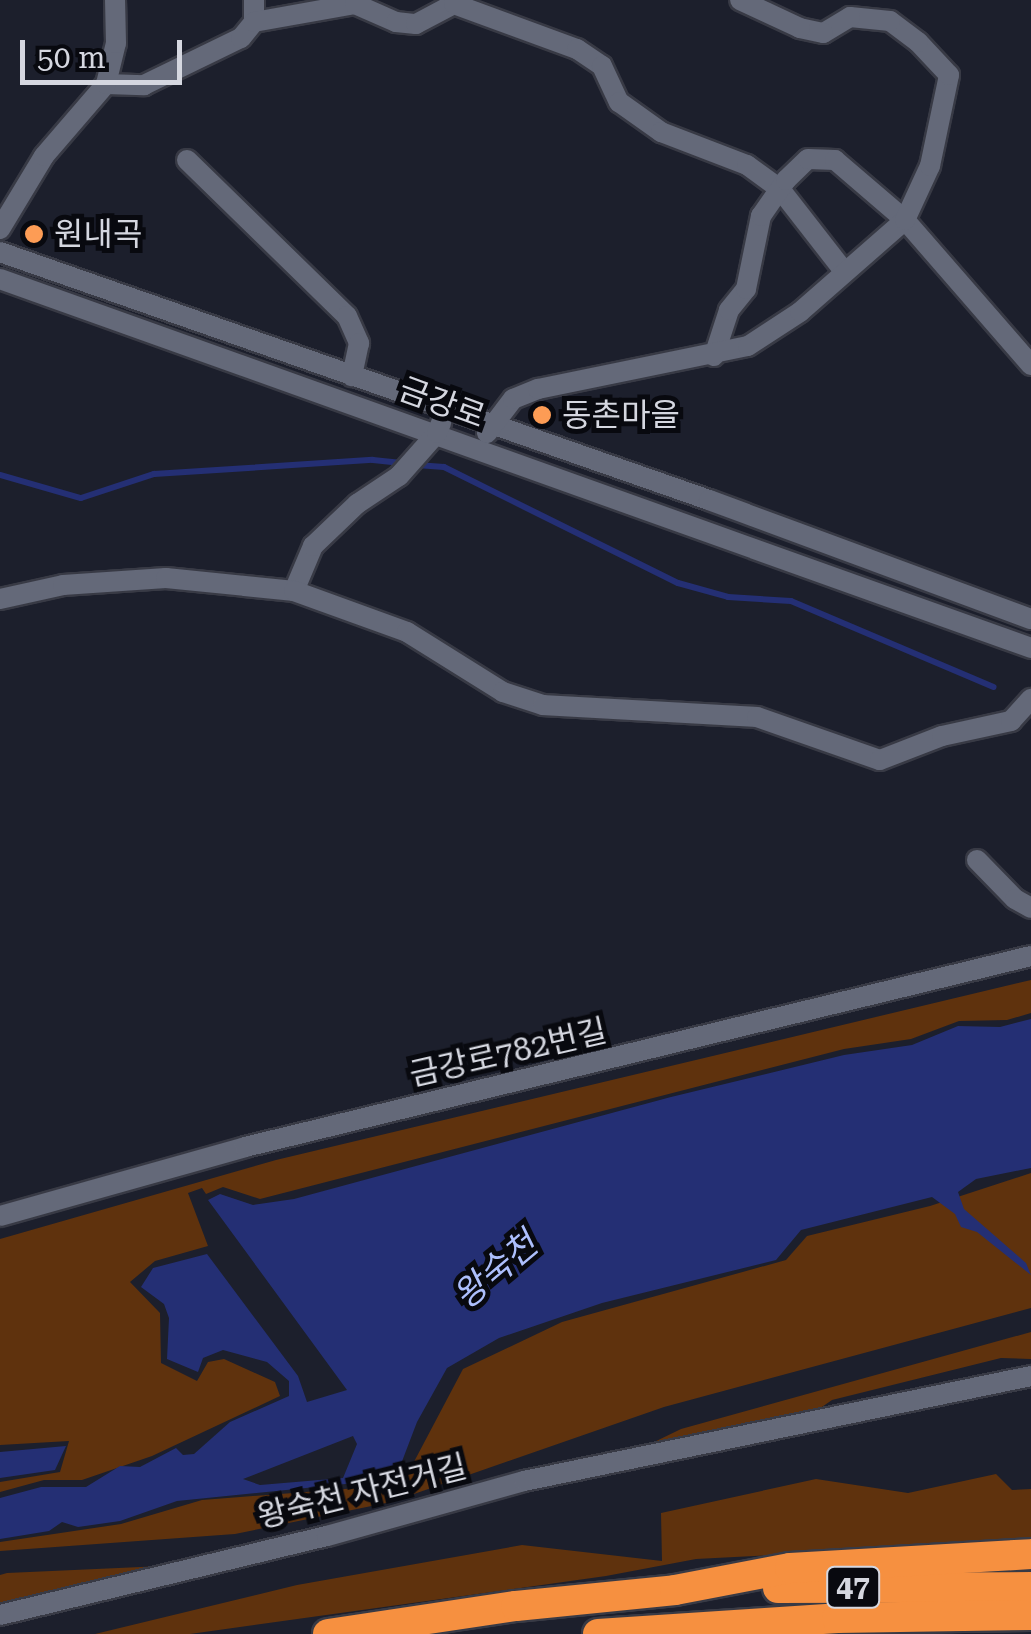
<!DOCTYPE html>
<html>
<head>
<meta charset="utf-8">
<style>
  body { margin:0 }
  #map { position:relative; width:1031px; height:1634px; overflow:hidden; background:#1c1f2c; font-family:"Roboto Serif","Noto Sans KR",serif }
  div>[style] { position:absolute }
  .green>* { inset:0; background:#5f320d }
  .water>* { inset:0; background:#242f74 }
  .stream>* { height:6px; margin:-3px; padding:0 3px; transform-origin:3px; border-radius:3px; background:#242f74 }
  .roads { filter:drop-shadow(2px 0 #383a45) drop-shadow(-2px 0 #383a45) drop-shadow(0 2px #383a45) drop-shadow(0 -2px #383a45) }
  .minor>* { height:20px; margin:-10px; padding:0 10px; transform-origin:10px; border-radius:10px; background:#646979 }
  .highway>* { height:30px; margin:-15px; padding:0 15px; transform-origin:15px; border-radius:15px; background:#f69040 }
  .dots>* { width:28px; height:28px; translate:-50% -50%; box-sizing:border-box; border:5px solid #08090f; border-radius:50% }
  span { translate:-50% -50%; white-space:nowrap; text-align:center; line-height:1.15; -webkit-text-stroke:10px #08090f; paint-order:stroke }
  .shield-label span { padding:2px 8px; background:#08090f; border:2px solid; border-radius:8px; -webkit-text-stroke-width:0 }
  .shield-label { font-size:30px; color:#d5d7e0; font-weight:700 }
  .poi-label { font-size:32px; color:#d5d7e0 }
  .left { translate:0 -50%; text-align:left }
  .street-label { font-size:32px; color:#d5d7e0 }
  .water-label { font-size:35px; color:#adbffc; font-style:italic }
  .scale { position:absolute; left:20px; top:40px; width:162px; height:45px; box-sizing:border-box; border:5px solid #d5d7e0; border-top:0; padding-left:12px; font-size:30px; line-height:35px; white-space:nowrap; color:#d5d7e0; -webkit-text-stroke:8px #08090f; paint-order:stroke }
</style>
</head>
<body>
<div id="map">
  <div class="green">
    <i style="clip-path:polygon(1031px 980px,1031px 1013px,1007px 1020px,959px 1021px,911px 1039px,844px 1049px,260px 1199px,223px 1187px,206px 1194px,202px 1188px,188px 1193px,208px 1246px,155px 1261px,130px 1282px,160px 1313px,161px 1363px,197px 1381px,208px 1362px,224px 1359px,275px 1382px,280px 1396px,152px 1456px,82px 1480px,44px 1480px,0 1492px,0 1482px,60px 1472px,69px 1441px,0 1445px,0 1239px,276px 1160px)"></i>
    <i style="clip-path:polygon(1031px 1173px,1031px 1308px,664px 1407px,391px 1502px,235px 1534px,0 1551px,0 1542px,121px 1524px,202px 1500px,384px 1486px,407px 1475px,463px 1369px,562px 1322px,786px 1260px,807px 1236px,930px 1206px)"></i>
    <i style="clip-path:polygon(1031px 1332px,1031px 1359px,1001px 1358px,832px 1400px,819px 1409px,648px 1445px,681px 1429px)"></i>
    <i style="clip-path:polygon(996px 1474px,1012px 1490px,1031px 1489px,1031px 1542px,696px 1559px,606px 1576px,190px 1634px,95px 1634px,297px 1585px,522px 1545px,662px 1561px,661px 1513px,816px 1479px,908px 1493px)"></i>
    <i style="clip-path:polygon(163px 1566px,0 1609px,0 1575px,7px 1573px)"></i>
  </div>
  <div class="water">
    <i style="clip-path:polygon(evenodd,1031px 1019px,1031px 1168px,976px 1179px,958px 1192px,964px 1209px,1026px 1263px,1031px 1275px,977px 1232px,961px 1227px,955px 1214px,932px 1197px,801px 1230px,776px 1260px,602px 1303px,499px 1338px,447px 1368px,417px 1422px,401px 1464px,375px 1481px,177px 1501px,120px 1521px,78px 1527px,62px 1522px,49px 1531px,0 1539px,0 1498px,41px 1487px,86px 1487px,120px 1466px,140px 1467px,176px 1448px,183px 1455px,194px 1454px,230px 1422px,289px 1396px,289px 1381px,267px 1362px,223px 1350px,203px 1358px,198px 1372px,167px 1359px,169px 1318px,164px 1304px,141px 1287px,153px 1268px,207px 1254px,298px 1376px,307px 1402px,347px 1390px,208px 1200px,220px 1194px,253px 1205px,294px 1199px,671px 1097px,844px 1055px,912px 1045px,958px 1026px,1000px 1027px,1031px 1019px,353px 1436px,357px 1444px,343px 1478px,260px 1485px,243px 1479px,353px 1436px)"></i>
    <i style="clip-path:polygon(66px 1446px,55px 1470px,0 1478px,0 1452px)"></i>
  </div>
  <div class="stream">
    <i style="left:417px;top:465px;width:27px;rotate:4deg"></i>
    <i style="left:444px;top:467px;width:261px;rotate:26.4deg"></i>
    <i style="left:678px;top:583px;width:52px;rotate:15.6deg"></i>
    <i style="left:728px;top:597px;width:63px;rotate:3.6deg"></i>
    <i style="left:791px;top:601px;width:220px;rotate:23deg"></i>
    <i style="left:0;top:475px;width:84px;rotate:15.9deg"></i>
    <i style="left:81px;top:498px;width:77px;rotate:-18.2deg"></i>
    <i style="left:154px;top:474px;width:219px;rotate:-3.7deg"></i>
    <i style="left:373px;top:460px;width:31px;rotate:6deg"></i>
  </div>
  <div class="roads">
    <div class="minor">
      <i style="left:254px;top:0;width:22px;rotate:90deg"></i>
      <i style="left:106px;top:84px;width:38px;rotate:2deg"></i>
      <i style="left:144px;top:85px;width:108px;rotate:-25.9deg"></i>
      <i style="left:241px;top:38px;width:21px;rotate:-51deg"></i>
      <i style="left:254px;top:22px;width:103px;rotate:-10.1deg"></i>
      <i style="left:355px;top:4px;width:45px;rotate:23.7deg"></i>
      <i style="left:396px;top:22px;width:20px;rotate:6deg"></i>
      <i style="left:416px;top:24px;width:43px;rotate:-27.8deg"></i>
      <i style="left:454px;top:4px;width:131px;rotate:20.1deg"></i>
      <i style="left:577px;top:49px;width:30px;rotate:34deg"></i>
      <i style="left:602px;top:66px;width:40px;rotate:65deg"></i>
      <i style="left:619px;top:102px;width:52px;rotate:35.5deg"></i>
      <i style="left:661px;top:132px;width:92px;rotate:21deg"></i>
      <i style="left:747px;top:165px;width:41px;rotate:36deg"></i>
      <i style="left:780px;top:189px;width:103px;rotate:52.1deg"></i>
      <i style="left:187px;top:160px;width:223px;rotate:44.3deg"></i>
      <i style="left:347px;top:316px;width:30px;rotate:66deg"></i>
      <i style="left:359px;top:343px;width:34px;rotate:102deg"></i>
      <i style="left:0;top:229px;width:85px;rotate:-58.9deg"></i>
      <i style="left:44px;top:156px;width:95px;rotate:-49.3deg"></i>
      <i style="left:106px;top:84px;width:42px;rotate:-76.3deg"></i>
      <i style="left:116px;top:43px;width:43px;rotate:-91.3deg"></i>
      <i style="left:0;top:252px;width:751px;rotate:19.28deg"></i>
      <i style="left:709px;top:500px;width:343px;rotate:20.3deg"></i>
      <i style="left:0;top:279px;width:1095px;rotate:19.69deg"></i>
      <i style="left:714px;top:356px;width:48px;rotate:-71.9deg"></i>
      <i style="left:729px;top:310px;width:27px;rotate:-51deg"></i>
      <i style="left:746px;top:289px;width:75px;rotate:-78.4deg"></i>
      <i style="left:761px;top:216px;width:44px;rotate:-55.2deg"></i>
      <i style="left:786px;top:180px;width:30px;rotate:-44deg"></i>
      <i style="left:808px;top:159px;width:27px;rotate:2deg"></i>
      <i style="left:835px;top:160px;width:92px;rotate:40.6deg"></i>
      <i style="left:905px;top:220px;width:192px;rotate:49deg"></i>
      <i style="left:487px;top:433px;width:43px;rotate:-52.6deg"></i>
      <i style="left:513px;top:399px;width:27px;rotate:-22deg"></i>
      <i style="left:538px;top:389px;width:214px;rotate:-11.6deg"></i>
      <i style="left:748px;top:346px;width:62px;rotate:-33.2deg"></i>
      <i style="left:800px;top:312px;width:140px;rotate:-41.2deg"></i>
      <i style="left:905px;top:220px;width:60px;rotate:-65.2deg"></i>
      <i style="left:930px;top:166px;width:93px;rotate:-78.2deg"></i>
      <i style="left:949px;top:75px;width:45px;rotate:-133.2deg"></i>
      <i style="left:918px;top:42px;width:35px;rotate:-143deg"></i>
      <i style="left:890px;top:21px;width:40px;rotate:-174.3deg"></i>
      <i style="left:850px;top:17px;width:31px;rotate:149deg"></i>
      <i style="left:823px;top:33px;width:24px;rotate:-168deg"></i>
      <i style="left:800px;top:28px;width:66px;rotate:-155deg"></i>
      <i style="left:294px;top:591px;width:49px;rotate:-67.1deg"></i>
      <i style="left:313px;top:546px;width:61px;rotate:-43.7deg"></i>
      <i style="left:357px;top:504px;width:50px;rotate:-33.7deg"></i>
      <i style="left:399px;top:476px;width:57px;rotate:-48.5deg"></i>
      <i style="left:437px;top:433px;width:11px;rotate:-68deg"></i>
      <i style="left:0;top:599px;width:65px;rotate:-12.5deg"></i>
      <i style="left:63px;top:585px;width:103px;rotate:-3.9deg"></i>
      <i style="left:166px;top:578px;width:129px;rotate:5.8deg"></i>
      <i style="left:294px;top:591px;width:120px;rotate:19.9deg"></i>
      <i style="left:407px;top:632px;width:113px;rotate:32deg"></i>
      <i style="left:503px;top:692px;width:42px;rotate:18deg"></i>
      <i style="left:543px;top:705px;width:214px;rotate:3.2deg"></i>
      <i style="left:757px;top:717px;width:130px;rotate:19.3deg"></i>
      <i style="left:880px;top:760px;width:66px;rotate:-21.2deg"></i>
      <i style="left:942px;top:736px;width:71px;rotate:-12.3deg"></i>
      <i style="left:1011px;top:721px;width:30px;rotate:-48deg"></i>
      <i style="left:977px;top:860px;width:54px;rotate:45.7deg"></i>
      <i style="left:1015px;top:899px;width:18px;rotate:29deg"></i>
      <i style="left:0;top:1216px;width:255px;rotate:-15.7deg"></i>
      <i style="left:245px;top:1147px;width:809px;rotate:-13.66deg"></i>
      <i style="left:0;top:1615px;width:336px;rotate:-13.6deg"></i>
      <i style="left:327px;top:1536px;width:205px;rotate:-15.6deg"></i>
      <i style="left:524px;top:1481px;width:518px;rotate:-11.7deg"></i>
    </div>
    <div class="highway">
      <i style="left:778px;top:1588px;width:253px;rotate:-0.2deg"></i>
      <i style="left:328px;top:1634px;width:190px;rotate:-8.5deg"></i>
      <i style="left:516px;top:1606px;width:160px;rotate:-5.7deg"></i>
      <i style="left:675px;top:1590px;width:117px;rotate:-10.8deg"></i>
      <i style="left:790px;top:1568px;width:241px;rotate:-3.3deg"></i>
      <i style="left:598px;top:1634px;width:240px;rotate:-3.8deg"></i>
      <i style="left:837px;top:1618px;width:194px;rotate:-0.9deg"></i>
    </div>
  </div>
  <div class="dots">
    <i style="left:34px;top:234px;background:#fd9c55"></i>
    <i style="left:542px;top:415px;background:#fd9c55"></i>
  </div>
  <div class="shield-label">
    <span style="left:853px;top:1587px">47</span>
  </div>
  <div class="poi-label">
    <span class="left" style="left:54px;top:234px">원내곡</span>
    <span class="left" style="left:562px;top:415px">동촌마을</span>
  </div>
  <div class="street-label">
    <span style="left:442px;top:403px;rotate:20deg">금강로</span>
    <span style="left:508px;top:1053px;rotate:-13deg">금강로782번길</span>
    <span style="left:362px;top:1492px;rotate:-14deg">왕숙천 자전거길</span>
  </div>
  <div class="water-label">
    <span style="left:496px;top:1271px;rotate:-40deg">왕숙천</span>
  </div>
  <div class="scale">50 m</div>
</div>
</body>
</html>
